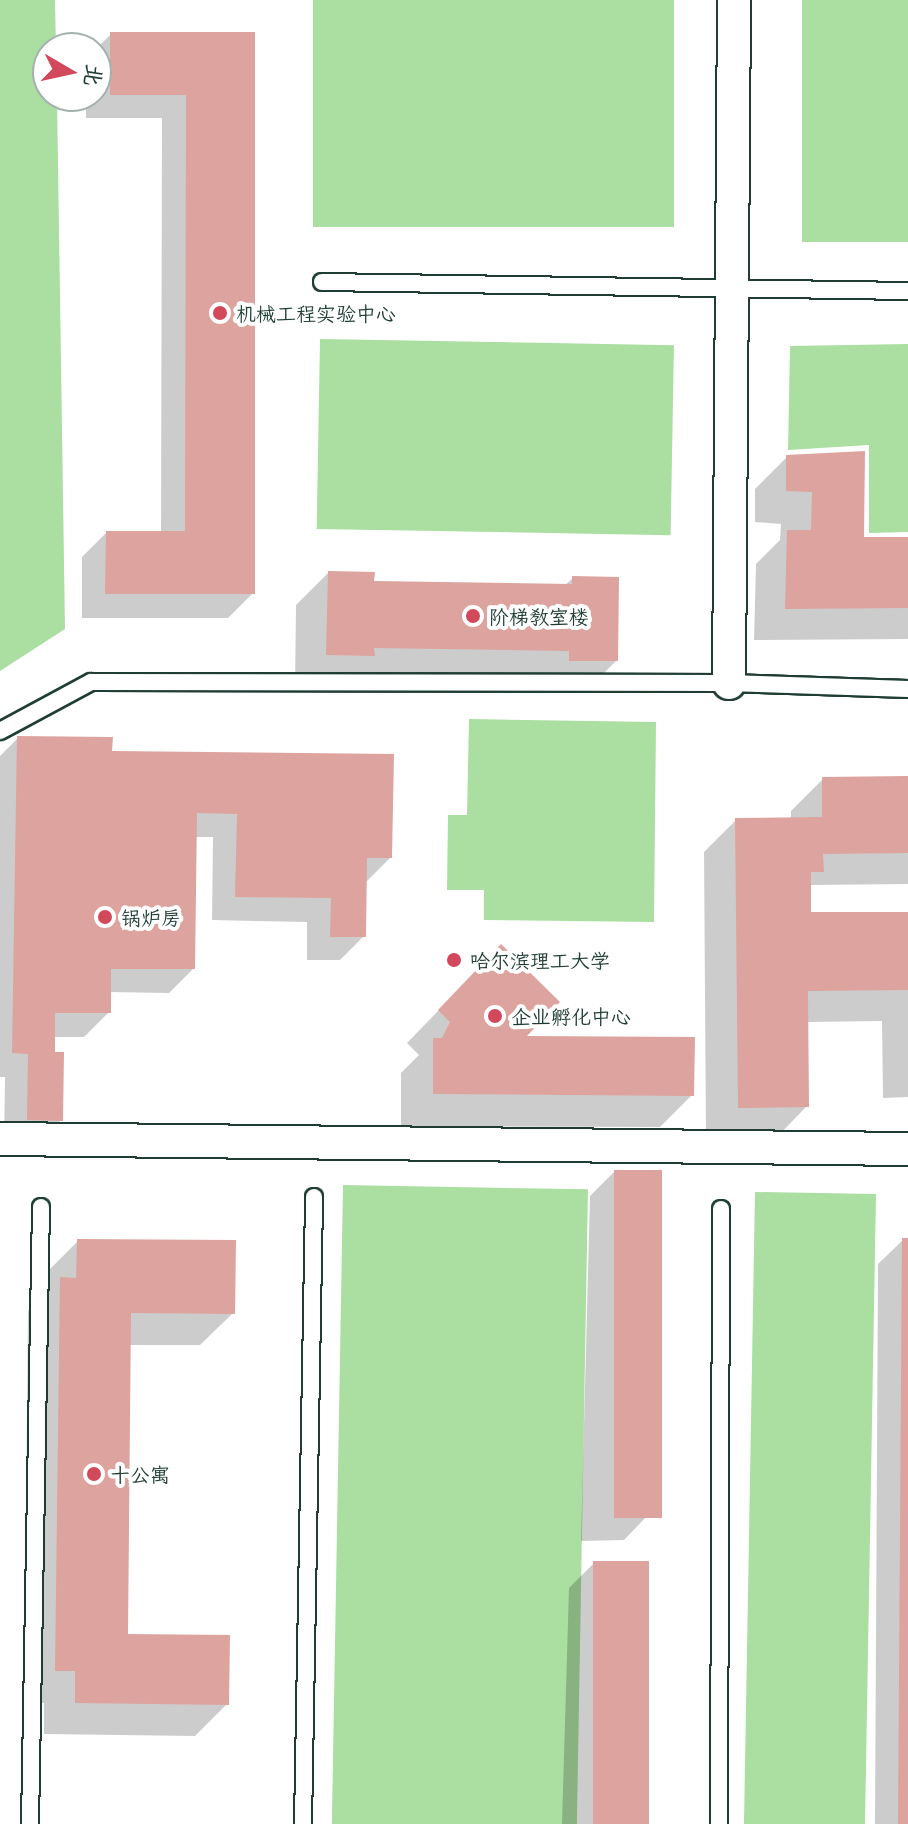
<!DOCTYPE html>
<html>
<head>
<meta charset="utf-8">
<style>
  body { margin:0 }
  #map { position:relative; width:908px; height:1824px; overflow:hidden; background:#fff; font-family:Delius,"LXGW WenKai TC",sans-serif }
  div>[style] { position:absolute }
  .green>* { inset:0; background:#aadfa1; transform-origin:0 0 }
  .shadow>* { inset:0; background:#0003 }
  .building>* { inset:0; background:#dda39e; transform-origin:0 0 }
  .roads { filter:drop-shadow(2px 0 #1f3d34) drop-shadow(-2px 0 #1f3d34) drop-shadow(0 2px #1f3d34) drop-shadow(0 -2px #1f3d34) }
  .lane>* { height:16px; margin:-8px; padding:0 8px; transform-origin:8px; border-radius:8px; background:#fff }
  .street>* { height:32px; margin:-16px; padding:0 16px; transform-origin:16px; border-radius:16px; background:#fff }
  .dots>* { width:22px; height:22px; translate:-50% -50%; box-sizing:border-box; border:4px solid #fff; border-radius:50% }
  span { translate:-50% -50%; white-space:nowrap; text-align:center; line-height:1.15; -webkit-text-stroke:8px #fff; paint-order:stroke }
  .poi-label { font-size:20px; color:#1f3d34 }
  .left { translate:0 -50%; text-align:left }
  .north { position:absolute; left:32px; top:32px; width:80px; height:80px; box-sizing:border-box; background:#fff; border:2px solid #a5b1ae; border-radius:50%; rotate:99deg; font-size:22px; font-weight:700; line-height:32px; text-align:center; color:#1f3d34 }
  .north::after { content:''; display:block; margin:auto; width:28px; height:36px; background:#d1495b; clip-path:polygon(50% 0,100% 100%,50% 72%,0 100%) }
</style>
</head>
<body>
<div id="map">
  <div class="green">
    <i style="clip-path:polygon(0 0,55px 0,56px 48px,48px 48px,48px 96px,57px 96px,65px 629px,0 671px)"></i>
    <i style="left:313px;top:0;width:361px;height:227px"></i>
    <i style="left:802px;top:0;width:106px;height:242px"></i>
    <i style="left:320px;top:339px;width:354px;height:190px;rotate:1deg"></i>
    <i style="clip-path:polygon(908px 344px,908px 532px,869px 533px,869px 445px,788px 450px,790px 346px)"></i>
    <i style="clip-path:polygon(469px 719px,656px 722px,654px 922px,484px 920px,484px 890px,447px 890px,448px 815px,467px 815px)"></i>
    <i style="left:343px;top:1185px;width:245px;height:639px;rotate:1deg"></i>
    <i style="left:755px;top:1192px;width:121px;height:632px;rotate:1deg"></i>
  </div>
  <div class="shadow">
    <i style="clip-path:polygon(111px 34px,253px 34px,253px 593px,228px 618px,82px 618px,82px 557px,106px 533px,161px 533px,162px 118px,86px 118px,86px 96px,96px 96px,96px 49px)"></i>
    <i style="clip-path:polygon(787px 457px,862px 539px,908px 539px,908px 639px,754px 640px,756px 564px,780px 540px,781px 524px,755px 522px,755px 489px)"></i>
    <i style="clip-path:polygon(328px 573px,372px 583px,564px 586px,573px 578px,616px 661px,584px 693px,537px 692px,537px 682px,295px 687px,296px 605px)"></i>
    <i style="clip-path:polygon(18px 738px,110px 753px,390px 858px,365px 883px,364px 936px,340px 960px,307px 960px,307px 922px,212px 920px,213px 837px,195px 837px,193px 969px,169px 993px,109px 992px,108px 1013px,84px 1037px,53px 1037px,61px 1120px,36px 1144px,4px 1144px,5px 1077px,0 1077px,0 756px)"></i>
    <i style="clip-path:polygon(908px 778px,908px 884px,809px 885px,809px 914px,908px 914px,908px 1097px,883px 1098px,882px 1021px,807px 1022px,807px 1106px,775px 1139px,706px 1139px,704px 852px,736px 820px,791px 819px,791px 811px,823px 779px)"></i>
    <i style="clip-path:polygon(469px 979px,523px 1038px,692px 1095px,660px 1127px,401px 1126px,401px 1073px,419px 1055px,407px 1043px)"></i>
    <i style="clip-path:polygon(614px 1172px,648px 1515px,624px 1540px,581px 1541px,590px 1196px)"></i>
    <i style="clip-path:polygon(903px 1240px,908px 1240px,908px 1824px,875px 1824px,878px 1264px)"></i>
    <i style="clip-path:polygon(78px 1241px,233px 1313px,200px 1345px,129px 1345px,126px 1636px,227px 1704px,195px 1736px,44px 1734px,44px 1703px,24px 1703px,28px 1311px,45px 1295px,46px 1273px)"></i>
    <i style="clip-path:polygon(594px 1563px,645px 1824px,562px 1824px,569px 1588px)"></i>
  </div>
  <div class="building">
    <i style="clip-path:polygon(110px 32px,255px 32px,255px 594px,105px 594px,106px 531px,185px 531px,186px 95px,110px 95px)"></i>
    <i style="clip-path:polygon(865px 451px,864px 537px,908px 537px,908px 608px,785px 609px,787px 530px,811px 530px,812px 492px,786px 491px,786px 455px)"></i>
    <i style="clip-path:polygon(328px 571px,375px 572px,374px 581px,572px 584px,572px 576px,619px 577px,618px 661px,569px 661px,569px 651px,374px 648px,375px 656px,326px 655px)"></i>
    <i style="clip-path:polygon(17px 736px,113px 737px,112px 751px,394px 754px,392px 858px,367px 858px,366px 937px,330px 937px,331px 898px,235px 897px,237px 814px,197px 813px,195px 969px,111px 969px,111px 1013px,55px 1013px,55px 1052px,64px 1052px,63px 1121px,27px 1120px,28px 1054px,12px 1053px)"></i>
    <i style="clip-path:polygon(908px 776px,908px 853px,823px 854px,824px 872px,811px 872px,811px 912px,908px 912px,908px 990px,808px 991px,809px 1107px,738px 1108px,735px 818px,822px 817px,822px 777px)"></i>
    <i style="clip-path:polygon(501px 944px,560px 1002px,527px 1036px,695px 1037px,694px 1096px,433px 1094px,433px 1038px,442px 1038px,450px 1022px,438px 1010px)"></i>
    <i style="left:614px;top:1170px;width:48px;height:348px"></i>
    <i style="clip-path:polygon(902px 1238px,908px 1238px,908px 1824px,898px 1824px)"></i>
    <i style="clip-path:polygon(77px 1239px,236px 1240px,235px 1314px,131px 1313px,128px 1634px,230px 1635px,229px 1705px,75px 1703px,75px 1671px,55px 1671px,60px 1277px,76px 1278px)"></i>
    <i style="left:593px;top:1561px;width:56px;height:263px"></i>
  </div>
  <div class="roads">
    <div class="lane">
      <i style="left:322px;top:282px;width:586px;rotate:0.88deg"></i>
      <i style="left:0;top:731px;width:103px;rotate:-28.3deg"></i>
      <i style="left:91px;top:682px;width:638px;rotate:0.09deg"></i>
      <i style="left:729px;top:683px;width:179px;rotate:1.9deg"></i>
      <i style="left:30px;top:1824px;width:617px;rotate:-88.98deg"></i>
      <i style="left:303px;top:1824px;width:627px;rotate:-88.99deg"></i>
      <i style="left:719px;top:1824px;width:615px;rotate:-89.81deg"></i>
    </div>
    <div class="street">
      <i style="left:729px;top:683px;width:683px;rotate:-89.58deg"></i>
      <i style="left:0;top:1139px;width:908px;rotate:0.63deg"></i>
    </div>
  </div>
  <div class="dots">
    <i style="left:220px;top:313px;background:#d1495b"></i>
    <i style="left:473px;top:616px;background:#d1495b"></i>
    <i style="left:105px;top:917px;background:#d1495b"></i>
    <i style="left:454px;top:960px;background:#d1495b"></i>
    <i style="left:495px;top:1016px;background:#d1495b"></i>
    <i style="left:94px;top:1474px;background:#d1495b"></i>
  </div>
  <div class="poi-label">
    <span class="left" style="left:236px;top:313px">机械工程实验中心</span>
    <span class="left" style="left:489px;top:616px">阶梯教室楼</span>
    <span class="left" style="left:121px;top:917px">锅炉房</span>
    <span class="left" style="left:470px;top:960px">哈尔滨理工大学</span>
    <span class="left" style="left:511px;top:1016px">企业孵化中心</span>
    <span class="left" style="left:110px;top:1474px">十公寓</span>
  </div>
  <div class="north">北</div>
</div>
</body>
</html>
